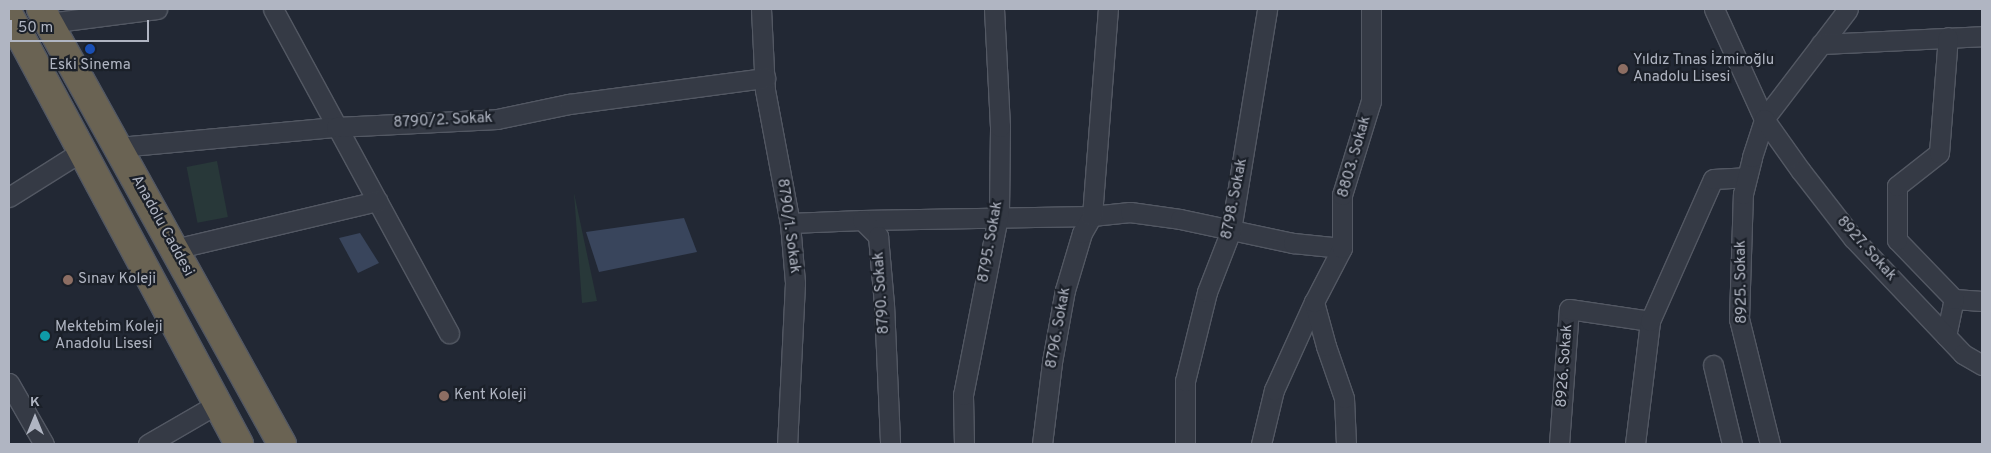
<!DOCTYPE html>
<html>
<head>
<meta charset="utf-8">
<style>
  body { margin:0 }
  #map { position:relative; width:1991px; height:453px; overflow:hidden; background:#222834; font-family:Overpass,sans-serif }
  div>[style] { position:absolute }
  .green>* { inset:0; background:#283839; transform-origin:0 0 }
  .water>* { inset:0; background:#39455c }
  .roads { filter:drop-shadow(1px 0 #535863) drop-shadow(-1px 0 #535863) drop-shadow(0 1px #535863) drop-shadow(0 -1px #535863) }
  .street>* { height:19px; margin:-9.5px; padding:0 9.5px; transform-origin:9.5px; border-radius:9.5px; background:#353a45 }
  .highway>* { height:28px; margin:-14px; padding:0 14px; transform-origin:14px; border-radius:14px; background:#6a6353 }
  .dots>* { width:14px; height:14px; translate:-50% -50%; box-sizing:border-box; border:2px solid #1b2029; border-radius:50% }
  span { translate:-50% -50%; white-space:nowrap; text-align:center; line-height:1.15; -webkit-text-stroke:4.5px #1b2029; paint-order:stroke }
  .poi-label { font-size:15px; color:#b0b5c2 }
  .left { translate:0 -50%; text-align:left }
  .street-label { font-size:15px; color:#b0b5c2 }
  .frame { position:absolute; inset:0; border:10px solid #b0b5c2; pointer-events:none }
  .north { position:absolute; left:10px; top:393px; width:50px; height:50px; -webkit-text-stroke:4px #1b2029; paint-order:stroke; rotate:0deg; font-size:14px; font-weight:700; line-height:20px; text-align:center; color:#b0b5c2 }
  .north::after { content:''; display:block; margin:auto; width:18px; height:22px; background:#b0b5c2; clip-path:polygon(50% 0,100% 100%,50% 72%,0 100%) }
  .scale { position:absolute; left:10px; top:20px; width:139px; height:22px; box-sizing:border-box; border:2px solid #b0b5c2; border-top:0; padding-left:6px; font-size:15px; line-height:18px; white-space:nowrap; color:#b0b5c2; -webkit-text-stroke:4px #1b2029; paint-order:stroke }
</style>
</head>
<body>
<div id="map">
  <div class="green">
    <i style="left:217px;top:161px;width:57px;height:31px;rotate:79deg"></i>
    <i style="clip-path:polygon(574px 193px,597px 301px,582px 303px)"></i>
  </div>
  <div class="water">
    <i style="clip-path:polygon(684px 218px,697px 252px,599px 272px,586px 232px)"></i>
    <i style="clip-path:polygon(360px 233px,379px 263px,358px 273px,339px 238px)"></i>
  </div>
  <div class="roads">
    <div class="street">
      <i style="left:273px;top:9px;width:369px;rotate:61.5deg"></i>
      <i style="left:761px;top:9px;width:81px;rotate:87.2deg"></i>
      <i style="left:765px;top:90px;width:135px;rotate:79.4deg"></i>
      <i style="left:790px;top:223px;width:60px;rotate:85.2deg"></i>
      <i style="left:795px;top:283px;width:161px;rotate:92.8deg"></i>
      <i style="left:1714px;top:9px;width:121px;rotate:65.6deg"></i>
      <i style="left:1764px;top:119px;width:138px;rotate:-52.6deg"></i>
      <i style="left:48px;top:23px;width:110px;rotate:-7.3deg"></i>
      <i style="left:1821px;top:44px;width:161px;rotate:-2.8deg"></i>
      <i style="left:119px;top:147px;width:218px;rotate:-5.3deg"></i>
      <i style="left:336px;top:127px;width:161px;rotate:-2.8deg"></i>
      <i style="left:497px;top:119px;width:74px;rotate:-11.8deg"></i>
      <i style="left:569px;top:104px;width:198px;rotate:-7.6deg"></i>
      <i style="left:9px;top:197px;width:86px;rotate:-32.2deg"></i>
      <i style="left:862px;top:220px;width:230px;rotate:-1deg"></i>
      <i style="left:1092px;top:216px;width:38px;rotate:-6deg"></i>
      <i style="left:1130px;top:212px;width:50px;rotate:8deg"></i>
      <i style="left:1180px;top:219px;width:116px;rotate:12deg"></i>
      <i style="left:1293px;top:243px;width:49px;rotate:5.8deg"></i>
      <i style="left:790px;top:223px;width:72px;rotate:-2.4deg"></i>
      <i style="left:862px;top:220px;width:23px;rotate:45deg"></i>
      <i style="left:878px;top:236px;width:68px;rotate:85deg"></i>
      <i style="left:884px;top:304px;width:140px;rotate:87.5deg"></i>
      <i style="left:174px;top:249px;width:209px;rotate:-13.3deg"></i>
      <i style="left:1954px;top:299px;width:28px;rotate:4deg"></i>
      <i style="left:1946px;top:336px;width:38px;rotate:-78deg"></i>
      <i style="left:1954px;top:299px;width:82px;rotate:-134deg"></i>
      <i style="left:1897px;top:240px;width:54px;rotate:-90deg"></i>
      <i style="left:1897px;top:186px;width:53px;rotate:-38.2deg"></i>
      <i style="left:1939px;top:153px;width:116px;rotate:-85.6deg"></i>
      <i style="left:1713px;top:365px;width:81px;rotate:76.5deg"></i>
      <i style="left:9px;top:383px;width:70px;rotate:60.2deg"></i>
      <i style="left:148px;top:444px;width:80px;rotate:-30.1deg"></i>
      <i style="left:964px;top:444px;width:49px;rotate:-91.2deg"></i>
      <i style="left:963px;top:395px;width:187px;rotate:-78.9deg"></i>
      <i style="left:999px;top:211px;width:84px;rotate:-89.3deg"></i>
      <i style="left:1000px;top:127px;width:118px;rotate:-92.9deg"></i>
      <i style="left:1042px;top:444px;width:83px;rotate:-83deg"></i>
      <i style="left:1052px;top:362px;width:73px;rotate:-79.8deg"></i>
      <i style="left:1065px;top:290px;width:59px;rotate:-73.4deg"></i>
      <i style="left:1082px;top:233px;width:20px;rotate:-60deg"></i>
      <i style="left:1092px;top:216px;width:208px;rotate:-85.6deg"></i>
      <i style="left:1185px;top:444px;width:63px;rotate:-90deg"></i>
      <i style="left:1185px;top:381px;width:92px;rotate:-76.1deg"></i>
      <i style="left:1207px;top:292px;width:66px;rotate:-68.8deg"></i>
      <i style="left:1231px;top:230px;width:224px;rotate:-80.7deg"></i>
      <i style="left:1261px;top:444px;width:56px;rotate:-76.5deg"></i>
      <i style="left:1274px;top:390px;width:97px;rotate:-65.6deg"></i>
      <i style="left:1346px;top:444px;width:46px;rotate:-92.5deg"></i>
      <i style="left:1344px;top:398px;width:55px;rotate:-109.1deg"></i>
      <i style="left:1326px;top:346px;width:46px;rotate:-105.3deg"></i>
      <i style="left:1314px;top:302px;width:61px;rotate:-62.6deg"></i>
      <i style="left:1342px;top:248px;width:53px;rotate:-90deg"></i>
      <i style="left:1342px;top:195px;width:98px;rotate:-72.9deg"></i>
      <i style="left:1371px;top:101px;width:92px;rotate:-90deg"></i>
      <i style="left:1559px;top:444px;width:135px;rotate:-85.8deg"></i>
      <i style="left:1569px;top:309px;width:82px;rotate:8.4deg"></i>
      <i style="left:1635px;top:444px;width:124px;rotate:-83deg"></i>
      <i style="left:1650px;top:321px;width:155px;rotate:-66.1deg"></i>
      <i style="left:1713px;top:179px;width:33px;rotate:-3deg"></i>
      <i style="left:1770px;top:444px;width:129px;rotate:-103.9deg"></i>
      <i style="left:1739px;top:319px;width:125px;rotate:-88.2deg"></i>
      <i style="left:1743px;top:194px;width:38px;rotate:-76deg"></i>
      <i style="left:1752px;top:157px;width:40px;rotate:-72deg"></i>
      <i style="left:1764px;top:119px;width:64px;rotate:54.6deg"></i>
      <i style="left:1801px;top:171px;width:85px;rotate:52.2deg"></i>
      <i style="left:1853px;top:238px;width:160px;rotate:46.5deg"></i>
      <i style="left:1963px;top:354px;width:22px;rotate:30deg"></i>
    </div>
    <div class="highway">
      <i style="left:41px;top:9px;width:497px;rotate:61deg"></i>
      <i style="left:9px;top:15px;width:487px;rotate:61.8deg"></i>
    </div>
  </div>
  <div class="dots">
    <i style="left:90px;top:49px;background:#1a4fb4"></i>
    <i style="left:1623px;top:69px;background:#8d6e63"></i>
    <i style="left:68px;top:280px;background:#8d6e63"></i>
    <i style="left:45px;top:336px;background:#0f9aa8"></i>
    <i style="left:444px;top:396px;background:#8d6e63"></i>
  </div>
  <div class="poi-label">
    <span class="left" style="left:1633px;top:69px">Yıldız Tınas İzmiroğlu<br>Anadolu Lisesi</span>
    <span style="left:90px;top:66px">Eski Sinema</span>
    <span class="left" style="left:78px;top:280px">Sınav Koleji</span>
    <span class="left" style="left:55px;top:336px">Mektebim Koleji<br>Anadolu Lisesi</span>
    <span class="left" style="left:454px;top:396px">Kent Koleji</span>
  </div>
  <div class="street-label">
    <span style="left:443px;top:121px;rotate:-3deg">8790/2. Sokak</span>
    <span style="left:1355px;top:157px;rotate:-74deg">8803. Sokak</span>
    <span style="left:1235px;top:199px;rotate:-79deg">8798. Sokak</span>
    <span style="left:162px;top:226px;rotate:61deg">Anadolu Caddesi</span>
    <span style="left:788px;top:226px;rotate:82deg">8790/1. Sokak</span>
    <span style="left:991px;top:242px;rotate:-80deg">8795. Sokak</span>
    <span style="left:1866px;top:249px;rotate:48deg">8927. Sokak</span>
    <span style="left:1742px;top:282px;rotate:-91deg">8925. Sokak</span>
    <span style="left:882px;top:293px;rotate:-94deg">8790. Sokak</span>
    <span style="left:1059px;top:328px;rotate:-80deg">8796. Sokak</span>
    <span style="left:1565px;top:366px;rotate:-86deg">8926. Sokak</span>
  </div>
  <div class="frame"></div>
  <div class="north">K</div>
  <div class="scale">50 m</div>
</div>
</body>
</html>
